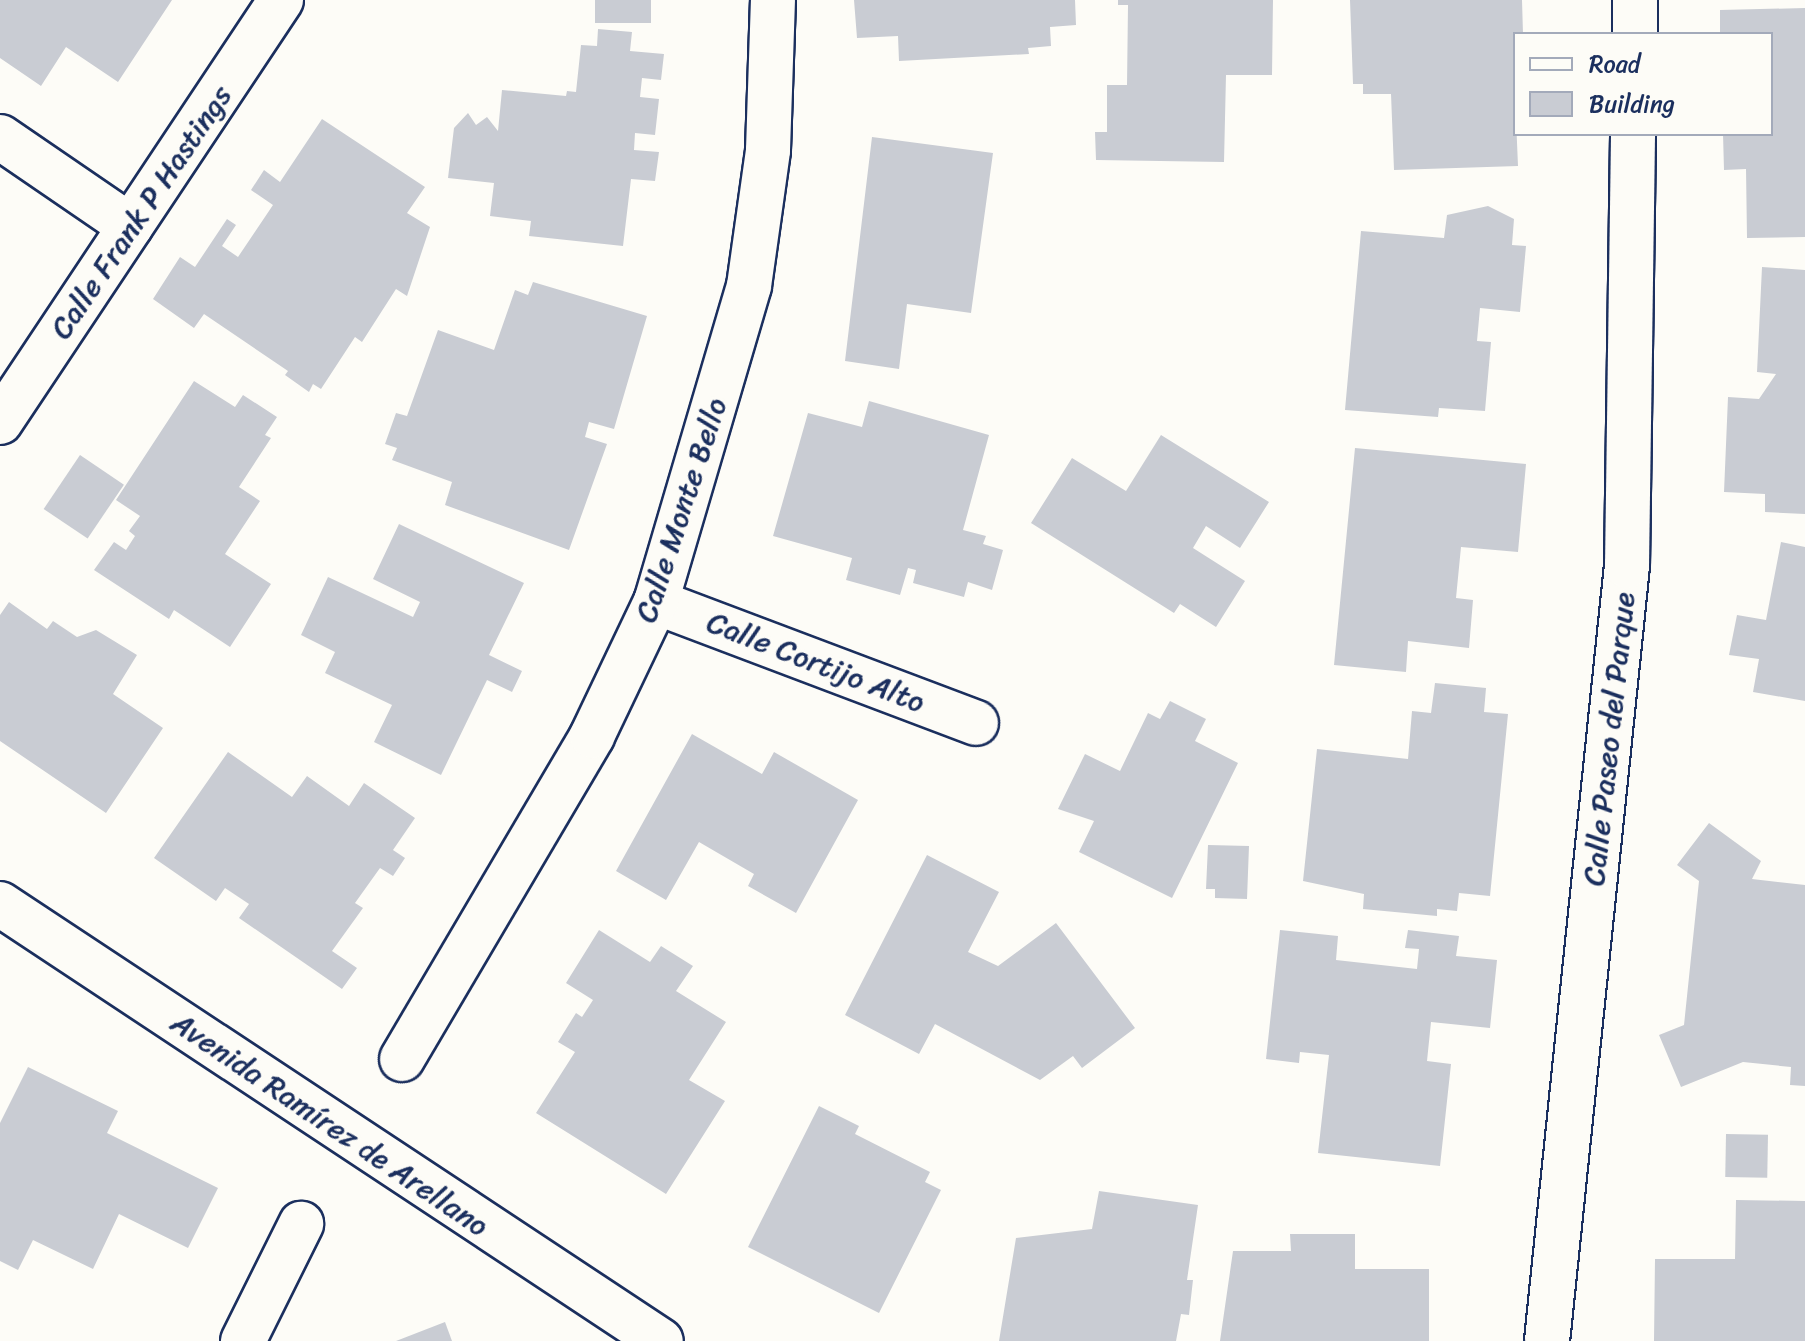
<!DOCTYPE html>
<html>
<head>
<meta charset="utf-8">
<style>
  body { margin:0 }
  #map { position:relative; width:1805px; height:1341px; overflow:hidden; background:#fdfcf7; font-family:Sriracha,sans-serif }
  div>[style] { position:absolute }
  .building>* { inset:0; background:#c9ccd3; transform-origin:0 0 }
  .roads { filter:drop-shadow(2px 0 #1b2f5e) drop-shadow(-2px 0 #1b2f5e) drop-shadow(0 2px #1b2f5e) drop-shadow(0 -2px #1b2f5e) }
  .minor>* { height:44px; margin:-22px; padding:0 22px; transform-origin:22px; border-radius:22px; background:#fdfcf7 }
  span { translate:-50% -50%; white-space:nowrap; text-align:center; line-height:1.15; -webkit-text-stroke:6px #fdfcf7; paint-order:stroke }
  .street-label { font-size:30px; color:#1b2f5e }
  .legend { position:absolute; left:1513px; top:32px; width:260px; height:104px; box-sizing:border-box; background:#fdfcf7; border:2px solid #a3aaba; margin:0; padding:10px 14px; list-style:none; font-size:24px; color:#1b2f5e }
  .legend li { display:flex; align-items:center; gap:16px; height:40px }
  .legend b { width:40px; border:2px solid #a3aaba }
</style>
</head>
<body>
<div id="map">
  <div class="building">
    <i style="clip-path:polygon(0 0,172px 0,118px 82px,66px 47px,41px 86px,0 58px)"></i>
    <i style="left:595px;top:0;width:56px;height:23px"></i>
    <i style="clip-path:polygon(854px 0,1075px 0,1076px 25px,1050px 27px,1051px 46px,1028px 48px,1029px 54px,899px 61px,898px 36px,857px 38px)"></i>
    <i style="clip-path:polygon(1118px 0,1273px 0,1272px 75px,1226px 75px,1224px 162px,1096px 160px,1095px 132px,1107px 132px,1107px 85px,1127px 85px,1128px 5px,1118px 5px)"></i>
    <i style="clip-path:polygon(1350px 0,1522px 0,1523px 34px,1515px 34px,1514px 71px,1518px 166px,1394px 170px,1391px 94px,1363px 94px,1363px 84px,1353px 84px)"></i>
    <i style="clip-path:polygon(1805px 8px,1805px 237px,1747px 238px,1746px 169px,1724px 170px,1723px 134px,1771px 134px,1771px 34px,1720px 34px,1720px 10px)"></i>
    <i style="clip-path:polygon(598px 29px,632px 32px,630px 51px,664px 54px,661px 80px,642px 78px,640px 97px,659px 99px,655px 135px,635px 133px,634px 150px,659px 152px,655px 181px,631px 179px,623px 246px,529px 236px,531px 221px,490px 216px,494px 183px,448px 178px,454px 128px,468px 113px,476px 125px,487px 117px,498px 131px,502px 90px,566px 96px,567px 91px,576px 92px,581px 45px,597px 46px)"></i>
    <i style="clip-path:polygon(322px 119px,425px 187px,407px 213px,430px 227px,407px 296px,396px 289px,362px 342px,355px 337px,321px 389px,313px 384px,309px 392px,285px 375px,288px 371px,204px 314px,194px 328px,153px 299px,180px 257px,195px 267px,227px 219px,236px 225px,222px 246px,238px 257px,273px 205px,251px 190px,264px 170px,280px 182px)"></i>
    <i style="clip-path:polygon(872px 137px,993px 153px,971px 313px,907px 304px,899px 369px,845px 361px)"></i>
    <i style="clip-path:polygon(1488px 206px,1514px 219px,1512px 245px,1526px 246px,1520px 312px,1480px 308px,1477px 341px,1491px 342px,1485px 411px,1439px 408px,1438px 417px,1345px 410px,1361px 231px,1444px 238px,1447px 215px)"></i>
    <i style="clip-path:polygon(1762px 267px,1805px 270px,1805px 514px,1765px 512px,1765px 494px,1724px 492px,1728px 397px,1759px 399px,1776px 374px,1757px 372px)"></i>
    <i style="clip-path:polygon(533px 282px,647px 316px,614px 429px,589px 422px,585px 437px,607px 444px,569px 550px,445px 505px,452px 482px,392px 460px,397px 448px,385px 444px,396px 413px,407px 416px,438px 330px,494px 350px,515px 290px,528px 295px)"></i>
    <i style="clip-path:polygon(194px 381px,235px 407px,243px 395px,277px 417px,265px 435px,271px 438px,239px 487px,260px 501px,225px 554px,271px 584px,230px 647px,174px 610px,169px 619px,94px 570px,114px 542px,126px 550px,135px 536px,129px 531px,140px 516px,116px 500px)"></i>
    <i style="clip-path:polygon(869px 401px,989px 435px,963px 530px,986px 536px,983px 544px,1003px 550px,992px 590px,968px 582px,964px 597px,913px 583px,916px 570px,908px 568px,900px 595px,846px 580px,852px 558px,773px 536px,808px 413px,862px 427px)"></i>
    <i style="clip-path:polygon(1161px 435px,1269px 502px,1240px 548px,1206px 526px,1193px 548px,1245px 581px,1216px 627px,1180px 604px,1174px 613px,1031px 523px,1072px 458px,1126px 491px)"></i>
    <i style="clip-path:polygon(1355px 448px,1526px 464px,1518px 552px,1461px 547px,1456px 598px,1473px 600px,1469px 648px,1408px 641px,1406px 672px,1334px 665px)"></i>
    <i style="left:80px;top:455px;width:53px;height:65px;rotate:34deg"></i>
    <i style="clip-path:polygon(399px 524px,524px 583px,489px 655px,522px 671px,512px 692px,487px 680px,441px 775px,374px 742px,392px 705px,325px 673px,335px 652px,301px 635px,328px 577px,413px 617px,420px 602px,373px 579px)"></i>
    <i style="clip-path:polygon(1781px 542px,1805px 547px,1805px 701px,1753px 692px,1759px 659px,1729px 655px,1737px 615px,1766px 620px)"></i>
    <i style="clip-path:polygon(9px 602px,47px 629px,53px 621px,77px 637px,96px 630px,137px 655px,113px 694px,163px 728px,106px 813px,0 741px,0 615px)"></i>
    <i style="clip-path:polygon(1435px 683px,1486px 688px,1484px 712px,1508px 714px,1490px 896px,1459px 893px,1457px 911px,1437px 909px,1437px 916px,1363px 909px,1364px 894px,1303px 881px,1317px 749px,1408px 759px,1412px 711px,1431px 713px)"></i>
    <i style="clip-path:polygon(1170px 701px,1206px 719px,1195px 741px,1238px 763px,1172px 898px,1079px 852px,1094px 821px,1058px 809px,1085px 754px,1120px 771px,1148px 713px,1160px 719px)"></i>
    <i style="clip-path:polygon(692px 734px,762px 774px,774px 752px,858px 800px,796px 913px,748px 886px,754px 874px,699px 842px,666px 900px,616px 871px)"></i>
    <i style="clip-path:polygon(228px 752px,292px 797px,307px 776px,349px 806px,364px 783px,415px 818px,393px 850px,405px 858px,393px 876px,380px 868px,355px 903px,363px 908px,332px 951px,357px 968px,342px 989px,239px 918px,249px 904px,225px 888px,216px 901px,154px 858px)"></i>
    <i style="clip-path:polygon(1709px 823px,1761px 861px,1752px 879px,1805px 885px,1805px 1086px,1790px 1085px,1791px 1067px,1743px 1062px,1681px 1087px,1659px 1035px,1684px 1025px,1699px 881px,1677px 865px)"></i>
    <i style="clip-path:polygon(1208px 845px,1249px 846px,1247px 899px,1215px 898px,1215px 889px,1206px 889px)"></i>
    <i style="clip-path:polygon(927px 855px,999px 892px,968px 952px,998px 966px,1056px 923px,1135px 1028px,1082px 1068px,1073px 1056px,1040px 1080px,935px 1024px,919px 1054px,845px 1015px)"></i>
    <i style="clip-path:polygon(599px 930px,650px 962px,661px 946px,693px 966px,676px 991px,726px 1022px,689px 1080px,725px 1101px,666px 1194px,536px 1113px,575px 1052px,558px 1042px,576px 1013px,582px 1017px,593px 1000px,566px 983px)"></i>
    <i style="clip-path:polygon(1280px 930px,1338px 936px,1336px 960px,1417px 969px,1419px 949px,1405px 948px,1408px 930px,1459px 936px,1456px 956px,1497px 960px,1490px 1028px,1431px 1022px,1427px 1061px,1451px 1064px,1440px 1166px,1318px 1153px,1329px 1055px,1300px 1052px,1299px 1063px,1266px 1059px)"></i>
    <i style="clip-path:polygon(28px 1067px,118px 1111px,107px 1133px,218px 1188px,188px 1248px,119px 1214px,93px 1269px,33px 1240px,18px 1270px,0 1261px,0 1123px)"></i>
    <i style="clip-path:polygon(819px 1106px,859px 1126px,855px 1134px,930px 1172px,925px 1182px,941px 1190px,879px 1313px,748px 1247px)"></i>
    <i style="left:1726px;top:1134px;width:42px;height:43px;rotate:1deg"></i>
    <i style="clip-path:polygon(1099px 1191px,1198px 1205px,1187px 1280px,1193px 1280px,1189px 1315px,1181px 1314px,1176px 1341px,999px 1341px,1016px 1238px,1092px 1229px)"></i>
    <i style="clip-path:polygon(1736px 1200px,1805px 1201px,1805px 1341px,1654px 1341px,1655px 1259px,1735px 1259px)"></i>
    <i style="clip-path:polygon(1290px 1234px,1355px 1234px,1355px 1269px,1429px 1269px,1429px 1341px,1220px 1341px,1233px 1251px,1291px 1251px)"></i>
    <i style="clip-path:polygon(445px 1322px,452px 1341px,396px 1341px)"></i>
  </div>
  <div class="roads">
    <div class="minor">
      <i style="left:1635px;top:34px;width:34px;rotate:-90deg"></i>
      <i style="left:0;top:137px;width:158px;rotate:34.4deg"></i>
      <i style="left:0;top:422px;width:507px;rotate:-56.34deg"></i>
      <i style="left:656px;top:602px;width:342px;rotate:20.7deg"></i>
      <i style="left:0;top:904px;width:792px;rotate:33.47deg"></i>
      <i style="left:402px;top:1059px;width:375px;rotate:-59.5deg"></i>
      <i style="left:592px;top:736px;width:148px;rotate:-64.5deg"></i>
      <i style="left:656px;top:602px;width:329px;rotate:-73.6deg"></i>
      <i style="left:749px;top:286px;width:137px;rotate:-82deg"></i>
      <i style="left:768px;top:150px;width:150px;rotate:-88.1deg"></i>
      <i style="left:243px;top:1341px;width:131px;rotate:-63.6deg"></i>
      <i style="left:1547px;top:1341px;width:779px;rotate:-84.11deg"></i>
      <i style="left:1627px;top:566px;width:432px;rotate:-89.2deg"></i>
    </div>
  </div>
  <div class="street-label">
    <span style="left:141px;top:212px;rotate:-56deg">Calle Frank P Hastings</span>
    <span style="left:681px;top:510px;rotate:-72deg">Calle Monte Bello</span>
    <span style="left:816px;top:662px;rotate:21deg">Calle Cortijo Alto</span>
    <span style="left:1609px;top:739px;rotate:-84deg">Calle Paseo del Parque</span>
    <span style="left:330px;top:1124px;rotate:34deg">Avenida Ramírez de Arellano</span>
  </div>
  <ul class="legend">
  <li><b style="height:10px;background:#fdfcf7"></b>Road</li>
  <li><b style="height:22px;background:#c9ccd3"></b>Building</li>
  </ul>
</div>
</body>
</html>
